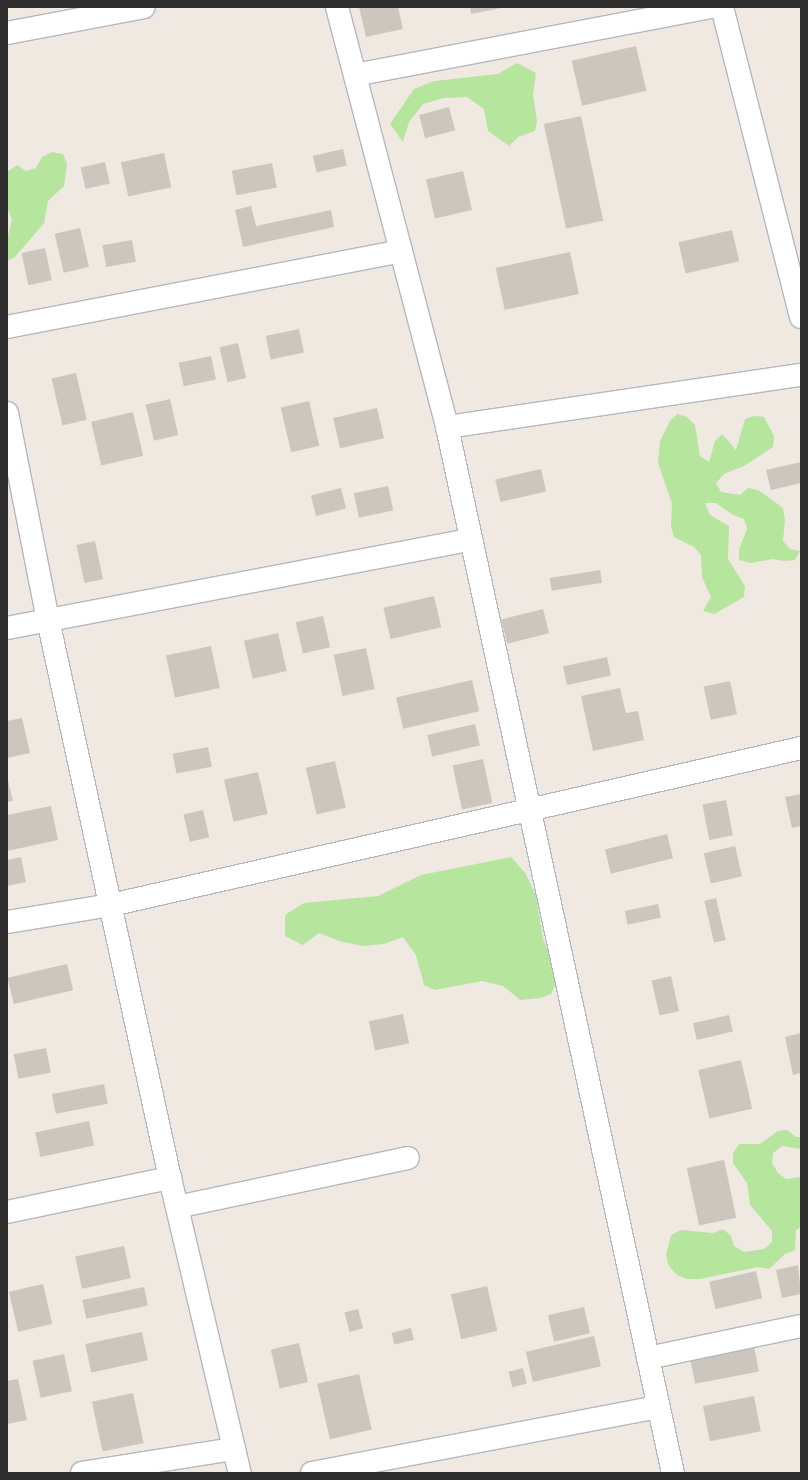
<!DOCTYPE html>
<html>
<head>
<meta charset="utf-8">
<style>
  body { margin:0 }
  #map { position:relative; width:808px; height:1480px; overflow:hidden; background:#efe9e1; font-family:"PT Sans",sans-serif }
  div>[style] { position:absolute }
  .green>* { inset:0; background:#b6e59e }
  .building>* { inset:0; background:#cbc7bf; transform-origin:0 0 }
  .roads { filter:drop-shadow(1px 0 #b4b7c1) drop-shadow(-1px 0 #b4b7c1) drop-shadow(0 1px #b4b7c1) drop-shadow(0 -1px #b4b7c1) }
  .minor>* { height:22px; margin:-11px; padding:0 11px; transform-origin:11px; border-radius:11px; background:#fff }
  .tertiary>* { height:22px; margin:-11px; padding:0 11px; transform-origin:11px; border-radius:11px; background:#fff }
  span { translate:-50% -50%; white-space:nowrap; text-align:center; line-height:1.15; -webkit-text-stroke:3px #fff; paint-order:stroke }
  .frame { position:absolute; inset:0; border:8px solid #2e2e2e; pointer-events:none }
</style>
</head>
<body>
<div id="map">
  <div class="green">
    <i style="clip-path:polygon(517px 63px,536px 73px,533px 95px,537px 121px,535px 131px,518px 137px,509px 146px,488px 131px,484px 109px,467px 97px,444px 98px,423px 104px,409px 122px,403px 142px,390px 124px,414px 89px,434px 81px,498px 74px)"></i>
    <i style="clip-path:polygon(52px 152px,63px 154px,67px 164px,64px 186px,48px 201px,44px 223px,15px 257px,7px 261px,7px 240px,12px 219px,7px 208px,7px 172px,17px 165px,26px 171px,36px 168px,42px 157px)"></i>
    <i style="clip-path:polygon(677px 414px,687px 417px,695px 425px,700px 456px,709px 462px,715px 441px,722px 434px,736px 450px,745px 419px,754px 416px,764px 417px,774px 436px,773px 447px,744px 466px,724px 474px,716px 483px,721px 492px,740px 495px,748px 488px,758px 490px,775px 502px,783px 508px,785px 520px,783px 541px,790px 549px,800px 551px,795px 560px,783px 561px,773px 559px,750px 563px,739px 560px,739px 549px,747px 529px,744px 519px,733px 515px,716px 503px,705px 503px,710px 515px,729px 526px,728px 559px,745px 586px,744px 597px,714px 614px,703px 611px,711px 597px,702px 577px,701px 555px,694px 547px,674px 537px,671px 526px,672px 504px,658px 463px,660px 441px,670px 421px)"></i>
    <i style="clip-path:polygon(511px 857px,526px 874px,536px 896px,543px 938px,558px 979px,551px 994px,540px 998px,520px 1000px,503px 986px,482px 981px,435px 990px,424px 985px,416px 955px,403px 937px,384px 944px,363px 946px,339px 941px,319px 933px,303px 945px,285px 936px,285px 915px,304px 903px,378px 896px,421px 875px)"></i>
    <i style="clip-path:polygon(787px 1130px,796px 1137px,801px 1137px,801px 1149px,782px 1146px,773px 1153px,772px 1163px,778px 1173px,786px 1179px,801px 1177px,801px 1227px,796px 1230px,795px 1250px,785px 1254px,769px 1269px,758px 1267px,700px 1279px,687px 1279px,677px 1275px,669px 1266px,666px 1255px,671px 1235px,681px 1230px,713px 1233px,723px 1229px,731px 1236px,734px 1246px,744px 1252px,764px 1249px,772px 1242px,772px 1231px,750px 1205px,747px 1183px,733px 1163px,733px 1153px,739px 1144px,760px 1144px,778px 1131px)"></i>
  </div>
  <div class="building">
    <i style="clip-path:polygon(359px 7px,398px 7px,403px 29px,366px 37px)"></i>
    <i style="clip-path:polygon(470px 7px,501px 7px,501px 8px,471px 14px)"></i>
    <i style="left:636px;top:46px;width:46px;height:66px;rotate:77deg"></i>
    <i style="left:449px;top:107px;width:24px;height:31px;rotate:75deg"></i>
    <i style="left:581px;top:116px;width:107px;height:38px;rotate:78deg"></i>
    <i style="left:343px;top:149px;width:17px;height:31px;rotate:77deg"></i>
    <i style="left:164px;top:153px;width:35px;height:44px;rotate:78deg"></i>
    <i style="left:105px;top:162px;width:22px;height:25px;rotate:77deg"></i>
    <i style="left:272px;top:163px;width:25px;height:41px;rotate:79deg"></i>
    <i style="left:463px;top:171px;width:40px;height:38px;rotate:77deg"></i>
    <i style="clip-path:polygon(251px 206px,256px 226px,331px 210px,334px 227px,243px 247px,235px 210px)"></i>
    <i style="left:80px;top:228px;width:40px;height:26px;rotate:77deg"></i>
    <i style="left:732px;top:230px;width:32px;height:55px;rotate:77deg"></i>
    <i style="left:132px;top:240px;width:22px;height:30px;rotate:80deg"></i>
    <i style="left:45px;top:248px;width:33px;height:24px;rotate:78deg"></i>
    <i style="left:570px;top:252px;width:43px;height:76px;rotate:78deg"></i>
    <i style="left:299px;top:329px;width:24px;height:34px;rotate:78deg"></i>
    <i style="left:238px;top:343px;width:36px;height:19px;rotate:77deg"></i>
    <i style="left:211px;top:356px;width:24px;height:33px;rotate:78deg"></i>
    <i style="left:76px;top:373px;width:48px;height:25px;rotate:77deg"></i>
    <i style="left:170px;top:399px;width:37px;height:25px;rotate:77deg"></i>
    <i style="left:309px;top:401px;width:46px;height:29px;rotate:77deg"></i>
    <i style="left:377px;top:408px;width:31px;height:45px;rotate:77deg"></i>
    <i style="left:133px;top:412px;width:45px;height:43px;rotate:77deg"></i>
    <i style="clip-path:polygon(801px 462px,801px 483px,771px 490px,766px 470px)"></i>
    <i style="left:541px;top:469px;width:23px;height:47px;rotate:77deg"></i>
    <i style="left:388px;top:486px;width:25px;height:35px;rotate:78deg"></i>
    <i style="left:341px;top:488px;width:21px;height:31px;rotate:76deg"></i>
    <i style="left:95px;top:541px;width:39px;height:19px;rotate:78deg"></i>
    <i style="left:600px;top:570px;width:13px;height:51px;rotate:81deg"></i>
    <i style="left:434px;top:596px;width:32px;height:52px;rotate:77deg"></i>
    <i style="left:543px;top:609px;width:25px;height:43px;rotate:76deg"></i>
    <i style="left:323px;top:616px;width:32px;height:28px;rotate:77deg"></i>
    <i style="left:278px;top:633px;width:39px;height:35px;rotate:77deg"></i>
    <i style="left:211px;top:646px;width:43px;height:46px;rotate:78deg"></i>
    <i style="left:366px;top:648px;width:42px;height:33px;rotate:78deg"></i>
    <i style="left:607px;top:657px;width:19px;height:45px;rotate:78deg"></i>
    <i style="left:472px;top:680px;width:32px;height:78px;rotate:77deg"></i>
    <i style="left:730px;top:681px;width:34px;height:27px;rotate:78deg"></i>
    <i style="clip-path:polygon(620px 688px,626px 713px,638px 711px,644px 740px,593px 751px,581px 696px)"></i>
    <i style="clip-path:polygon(22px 718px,30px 753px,7px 758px,7px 721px)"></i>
    <i style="left:475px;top:724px;width:22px;height:49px;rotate:77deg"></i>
    <i style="left:208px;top:747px;width:20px;height:36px;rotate:79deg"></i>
    <i style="left:483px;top:759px;width:45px;height:31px;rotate:78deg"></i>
    <i style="left:335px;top:761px;width:48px;height:30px;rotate:77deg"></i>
    <i style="left:258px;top:772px;width:43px;height:35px;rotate:77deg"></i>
    <i style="clip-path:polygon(7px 776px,13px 801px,7px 802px)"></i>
    <i style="clip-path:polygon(801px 794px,801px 826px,792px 828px,785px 797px)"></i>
    <i style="left:726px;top:800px;width:36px;height:24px;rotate:79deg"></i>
    <i style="clip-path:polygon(51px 806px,58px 840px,7px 851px,7px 815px)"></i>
    <i style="left:203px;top:810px;width:28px;height:20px;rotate:77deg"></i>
    <i style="left:667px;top:834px;width:25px;height:64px;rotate:76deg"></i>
    <i style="left:735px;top:846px;width:31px;height:32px;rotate:77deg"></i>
    <i style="clip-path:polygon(21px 857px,26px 882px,7px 886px,7px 860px)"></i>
    <i style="left:716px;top:898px;width:43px;height:12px;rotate:77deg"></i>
    <i style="left:658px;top:904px;width:14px;height:34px;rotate:78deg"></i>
    <i style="left:67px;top:964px;width:27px;height:61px;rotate:77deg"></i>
    <i style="left:671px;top:976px;width:36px;height:20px;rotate:77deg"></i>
    <i style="left:403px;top:1014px;width:30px;height:35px;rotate:78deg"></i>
    <i style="left:729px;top:1015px;width:17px;height:37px;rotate:77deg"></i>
    <i style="clip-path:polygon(801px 1033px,801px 1073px,793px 1075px,785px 1037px)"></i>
    <i style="left:46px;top:1048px;width:25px;height:33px;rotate:79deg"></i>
    <i style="left:741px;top:1060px;width:50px;height:44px;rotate:77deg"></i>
    <i style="left:104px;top:1084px;width:20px;height:53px;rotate:79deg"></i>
    <i style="left:89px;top:1121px;width:25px;height:55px;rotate:78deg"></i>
    <i style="left:724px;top:1160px;width:59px;height:38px;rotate:78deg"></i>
    <i style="left:124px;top:1246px;width:33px;height:50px;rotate:78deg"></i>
    <i style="clip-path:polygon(798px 1265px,801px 1294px,782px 1298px,776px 1270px)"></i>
    <i style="left:756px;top:1271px;width:28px;height:48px;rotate:77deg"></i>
    <i style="left:43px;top:1284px;width:41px;height:35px;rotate:77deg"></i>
    <i style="left:487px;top:1286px;width:46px;height:37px;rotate:77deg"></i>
    <i style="left:144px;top:1287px;width:19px;height:63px;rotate:78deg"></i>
    <i style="left:584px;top:1307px;width:27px;height:37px;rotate:77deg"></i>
    <i style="left:358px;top:1309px;width:20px;height:14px;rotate:75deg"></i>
    <i style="left:411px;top:1328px;width:12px;height:20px;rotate:76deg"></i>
    <i style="left:142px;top:1332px;width:29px;height:58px;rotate:78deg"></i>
    <i style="left:594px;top:1336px;width:31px;height:70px;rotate:77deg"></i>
    <i style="left:753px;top:1341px;width:31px;height:65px;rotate:79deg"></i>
    <i style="left:299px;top:1343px;width:40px;height:29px;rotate:77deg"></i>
    <i style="left:64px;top:1354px;width:38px;height:32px;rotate:78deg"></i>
    <i style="left:523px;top:1368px;width:16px;height:15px;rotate:76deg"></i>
    <i style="left:359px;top:1374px;width:57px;height:43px;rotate:77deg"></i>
    <i style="clip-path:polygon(18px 1379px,27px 1420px,7px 1424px,7px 1381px)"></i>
    <i style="left:133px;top:1393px;width:51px;height:42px;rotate:78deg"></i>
    <i style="left:754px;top:1396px;width:36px;height:52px;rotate:79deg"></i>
  </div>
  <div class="roads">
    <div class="minor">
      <i style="left:722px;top:7px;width:320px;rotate:75.7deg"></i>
      <i style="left:7px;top:33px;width:139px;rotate:-10.7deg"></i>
      <i style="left:355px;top:75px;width:361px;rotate:-10.8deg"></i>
      <i style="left:7px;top:327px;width:401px;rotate:-10.9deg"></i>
      <i style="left:7px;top:413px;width:211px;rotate:78.8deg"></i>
      <i style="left:48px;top:620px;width:571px;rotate:77.67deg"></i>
      <i style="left:170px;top:1178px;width:303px;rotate:76.7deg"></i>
      <i style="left:447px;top:427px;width:358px;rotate:-8.4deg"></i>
      <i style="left:7px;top:628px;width:471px;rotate:-10.8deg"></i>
      <i style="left:7px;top:922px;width:105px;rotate:-9.3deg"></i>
      <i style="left:111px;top:905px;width:708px;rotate:-12.82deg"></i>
      <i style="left:177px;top:1207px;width:236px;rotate:-12deg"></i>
      <i style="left:7px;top:1212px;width:167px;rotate:-11.8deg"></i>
      <i style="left:648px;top:1358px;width:156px;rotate:-11.8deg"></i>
      <i style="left:82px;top:1473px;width:154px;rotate:-9deg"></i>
      <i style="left:312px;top:1473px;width:351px;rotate:-10.8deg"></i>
    </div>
    <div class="tertiary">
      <i style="left:337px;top:7px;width:434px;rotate:75.3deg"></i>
      <i style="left:447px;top:427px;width:1070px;rotate:77.81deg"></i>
    </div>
  </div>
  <div class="frame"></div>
</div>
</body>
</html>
